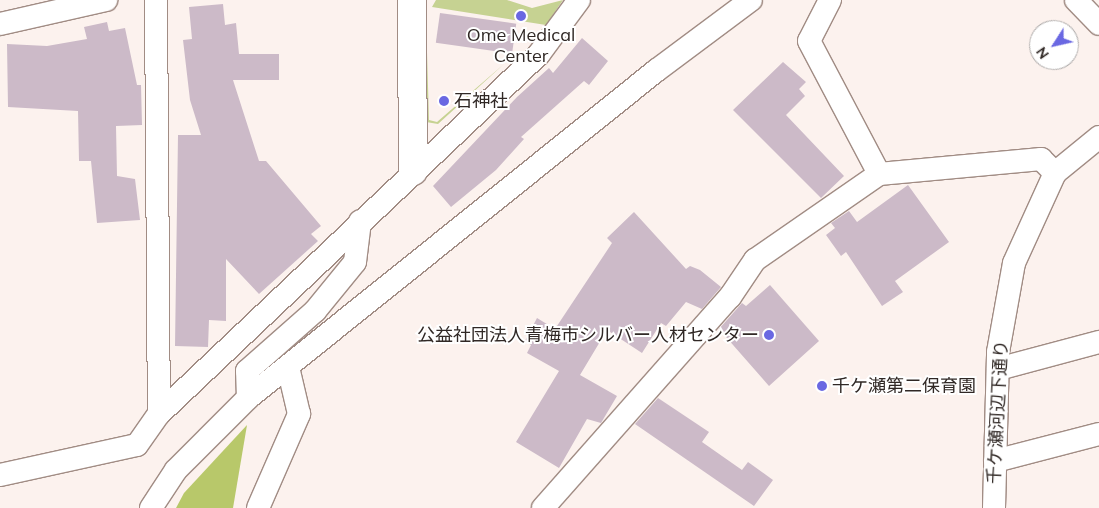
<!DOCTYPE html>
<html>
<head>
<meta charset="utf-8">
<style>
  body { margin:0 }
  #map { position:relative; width:1099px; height:508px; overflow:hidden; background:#fcf2ee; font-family:Mulish,"Noto Sans JP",sans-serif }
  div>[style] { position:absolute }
  .green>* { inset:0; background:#c6d292 }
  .forest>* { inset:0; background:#b8c86a }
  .building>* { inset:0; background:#ccbac8; transform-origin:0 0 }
  .roads { filter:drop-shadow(1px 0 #a18c84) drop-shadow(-1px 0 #a18c84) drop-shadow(0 1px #a18c84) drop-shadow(0 -1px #a18c84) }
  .minor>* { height:22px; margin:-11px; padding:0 11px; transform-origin:11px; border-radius:11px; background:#fff }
  .tertiary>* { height:28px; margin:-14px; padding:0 14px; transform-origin:14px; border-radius:14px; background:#fff }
  .dots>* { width:14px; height:14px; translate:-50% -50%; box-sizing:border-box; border:2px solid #fff; border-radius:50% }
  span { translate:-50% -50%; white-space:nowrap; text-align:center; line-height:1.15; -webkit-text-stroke:4px #fff; paint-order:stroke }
  .poi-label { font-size:18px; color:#302825 }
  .left { translate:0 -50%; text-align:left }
  .right { translate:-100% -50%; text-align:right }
  .street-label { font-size:18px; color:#302825 }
  .north { position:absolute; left:1029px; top:20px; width:50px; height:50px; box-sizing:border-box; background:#fff; border:1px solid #aca9a8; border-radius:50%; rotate:235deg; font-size:14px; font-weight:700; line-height:20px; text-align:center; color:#302825 }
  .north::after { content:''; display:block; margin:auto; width:18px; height:22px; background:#6a68e2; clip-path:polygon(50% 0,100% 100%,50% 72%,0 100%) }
</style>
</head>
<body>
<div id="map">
  <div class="green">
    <i style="clip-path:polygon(436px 0,507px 0,532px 8px,563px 0,546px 25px,432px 7px)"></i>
    <i style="clip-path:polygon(427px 52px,429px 120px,437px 122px,504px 64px,438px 124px,426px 122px)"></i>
  </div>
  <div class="forest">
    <i style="clip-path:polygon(247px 425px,233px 508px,176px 508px,184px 493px)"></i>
  </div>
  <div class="building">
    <i style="clip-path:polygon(223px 4px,225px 25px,236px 23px,239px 54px,279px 54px,279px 80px,233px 80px,259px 161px,266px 161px,321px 226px,311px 234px,318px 241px,259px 294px,226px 259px,226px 321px,209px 320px,208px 347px,175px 346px,178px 135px,201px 135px,190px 100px,183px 40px,192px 39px,189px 7px)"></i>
    <i style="left:440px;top:13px;width:77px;height:30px;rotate:8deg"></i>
    <i style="clip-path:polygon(107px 22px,109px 31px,125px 28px,137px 85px,141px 85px,142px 125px,116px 126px,117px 176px,135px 179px,140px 220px,97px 223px,91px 161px,79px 161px,78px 111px,8px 107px,7px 44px,47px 46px,87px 39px,84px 27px)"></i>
    <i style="clip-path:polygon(582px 38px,608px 61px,589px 85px,584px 81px,521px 137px,524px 139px,496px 170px,451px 207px,433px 186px,517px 97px,549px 68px,553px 73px)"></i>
    <i style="clip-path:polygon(783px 62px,806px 82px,799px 89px,805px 96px,786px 115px,844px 176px,821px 198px,733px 110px)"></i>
    <i style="clip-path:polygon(908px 185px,949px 242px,895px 281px,903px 292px,882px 306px,846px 252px,841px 256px,826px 235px,835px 228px,831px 223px,849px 211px,857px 222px)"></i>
    <i style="clip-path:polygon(634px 212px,686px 269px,690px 266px,700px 270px,721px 287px,702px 309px,686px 302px,666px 326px,661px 323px,642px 353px,607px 330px,580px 375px,617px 396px,601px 423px,587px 419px,559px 468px,516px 442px,559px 371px,527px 353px,531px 345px,525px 341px,537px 318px,555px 329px,612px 243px,607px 238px)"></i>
    <i style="clip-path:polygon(770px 285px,819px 341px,769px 386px,719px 329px,742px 303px,746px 306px)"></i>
    <i style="clip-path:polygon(658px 398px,709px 432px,702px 442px,742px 470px,748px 462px,773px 480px,754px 506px,635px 424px)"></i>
  </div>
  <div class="roads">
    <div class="minor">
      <i style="left:156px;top:0;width:414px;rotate:89.6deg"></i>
      <i style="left:830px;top:0;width:46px;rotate:117.1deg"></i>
      <i style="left:809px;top:41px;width:150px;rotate:62.2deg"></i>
      <i style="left:1076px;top:0;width:33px;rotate:46deg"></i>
      <i style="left:0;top:24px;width:109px;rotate:-12.8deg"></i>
      <i style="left:998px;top:369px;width:105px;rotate:-15deg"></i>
      <i style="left:248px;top:398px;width:27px;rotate:-92deg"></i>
      <i style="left:247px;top:371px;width:91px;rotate:-41.4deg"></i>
      <i style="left:315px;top:311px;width:63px;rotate:-50.8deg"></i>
      <i style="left:355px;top:262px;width:41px;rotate:-83deg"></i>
      <i style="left:995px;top:461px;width:107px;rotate:-14.6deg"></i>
      <i style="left:0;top:475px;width:140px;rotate:-12.4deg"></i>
      <i style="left:137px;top:445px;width:38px;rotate:-55deg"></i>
      <i style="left:159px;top:414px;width:523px;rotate:-43.45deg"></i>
      <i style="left:539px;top:54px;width:67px;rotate:-53.5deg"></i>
      <i style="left:151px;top:508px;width:45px;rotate:-56.7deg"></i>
      <i style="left:176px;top:470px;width:102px;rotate:-45deg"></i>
      <i style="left:248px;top:398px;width:524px;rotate:-38.73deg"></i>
      <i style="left:657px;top:70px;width:117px;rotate:-36.7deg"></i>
      <i style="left:258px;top:508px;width:103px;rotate:-66.4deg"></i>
      <i style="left:299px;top:414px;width:48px;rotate:-103.2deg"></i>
      <i style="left:543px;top:508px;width:282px;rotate:-48.5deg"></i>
      <i style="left:730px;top:297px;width:45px;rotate:-56deg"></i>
      <i style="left:755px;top:260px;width:151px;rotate:-34.7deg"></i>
      <i style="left:879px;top:174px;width:163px;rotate:-5.3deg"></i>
      <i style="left:1041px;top:159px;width:20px;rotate:45deg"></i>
      <i style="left:994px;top:508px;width:156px;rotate:-88.5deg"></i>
      <i style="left:998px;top:352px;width:90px;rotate:-79.8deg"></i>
      <i style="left:1014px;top:263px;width:99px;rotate:-65.5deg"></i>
      <i style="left:1055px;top:173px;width:57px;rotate:-39.3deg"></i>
    </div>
    <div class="tertiary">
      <i style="left:412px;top:0;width:171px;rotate:89.7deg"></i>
    </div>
  </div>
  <div class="dots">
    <i style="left:521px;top:16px;background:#6a68e2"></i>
    <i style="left:444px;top:101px;background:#6a68e2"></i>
    <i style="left:769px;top:335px;background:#6a68e2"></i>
    <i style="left:822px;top:386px;background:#6a68e2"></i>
  </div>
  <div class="poi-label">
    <span style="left:521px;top:46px">Ome Medical<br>Center</span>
    <span class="left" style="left:454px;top:101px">石神社</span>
    <span class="right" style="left:759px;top:335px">公益社団法人青梅市シルバー人材センター</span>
    <span class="left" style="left:832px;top:386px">千ケ瀬第二保育園</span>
  </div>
  <div class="street-label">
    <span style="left:998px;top:412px;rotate:-87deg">千ケ瀬河辺下通り</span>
  </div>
  <div class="north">N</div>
</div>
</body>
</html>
